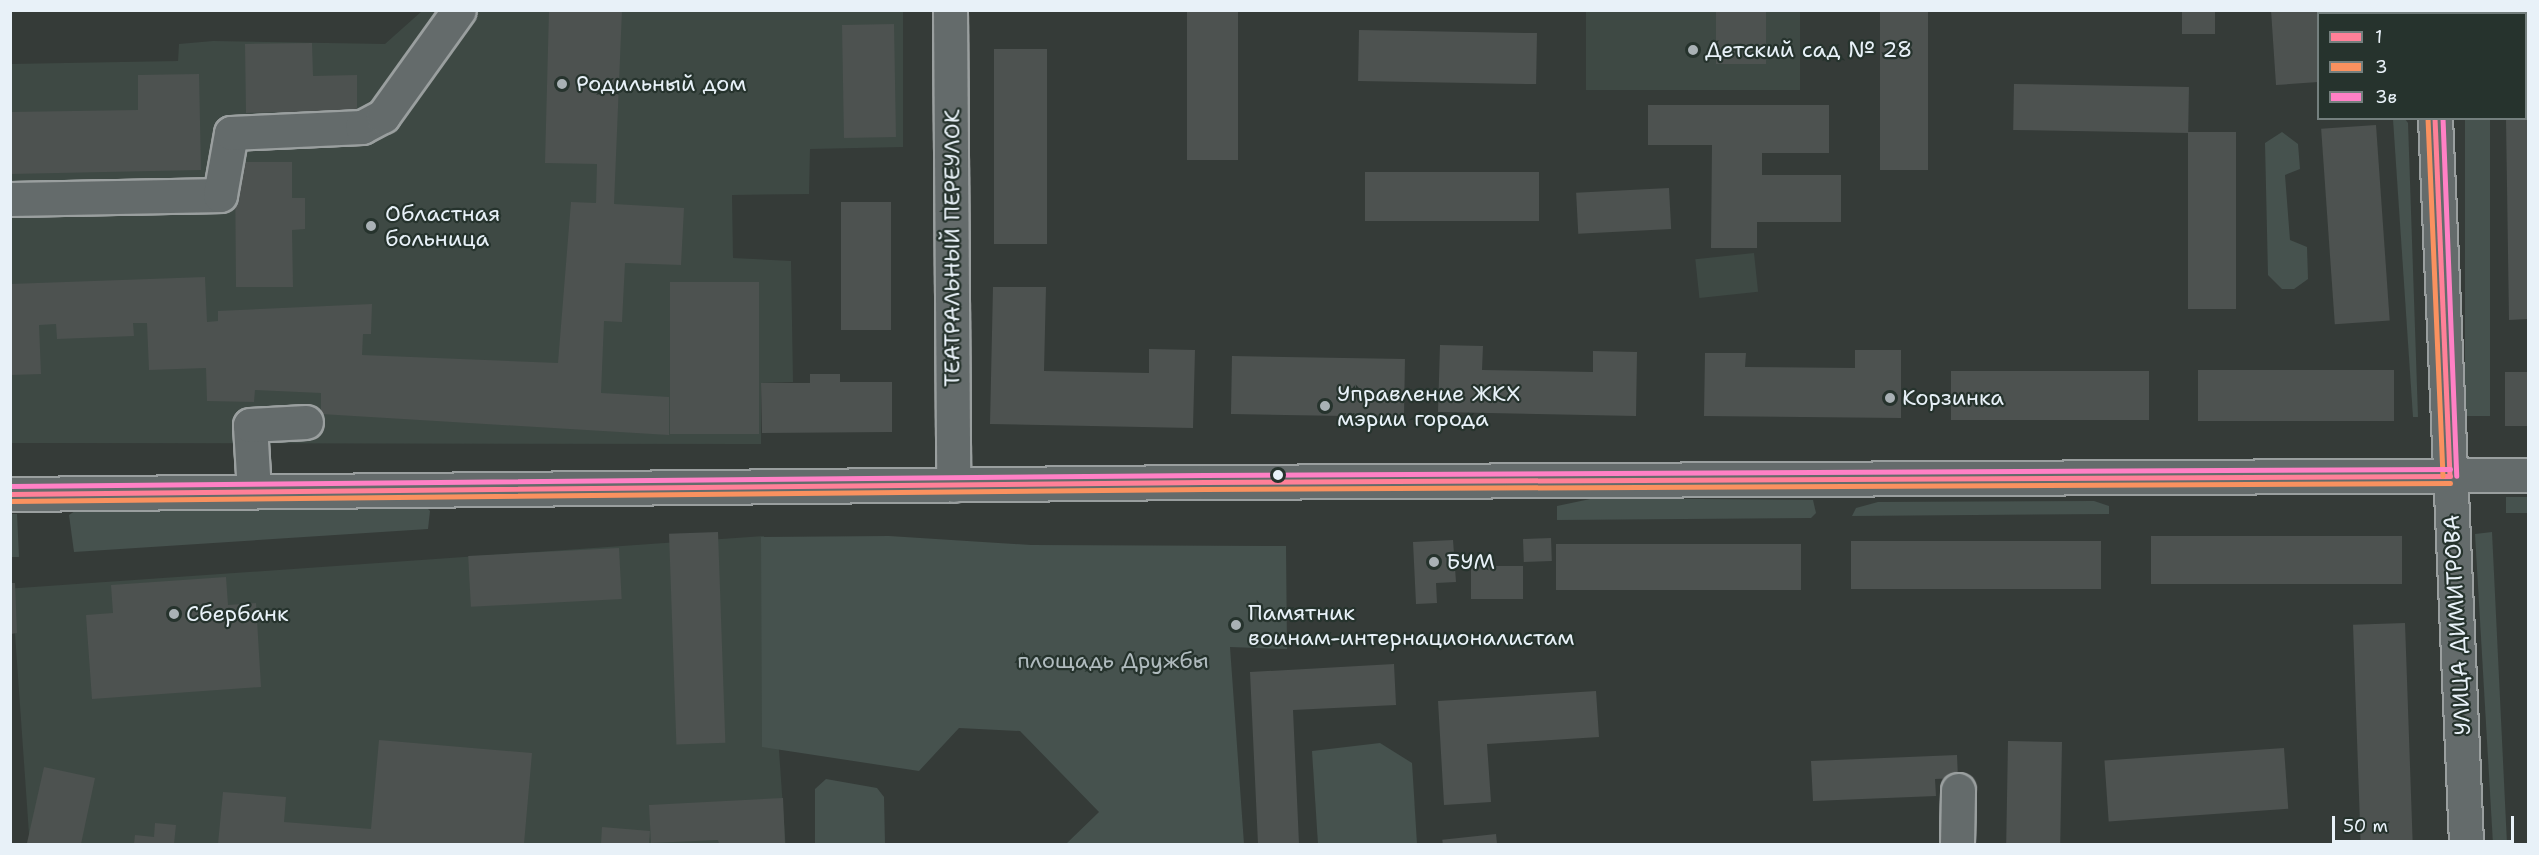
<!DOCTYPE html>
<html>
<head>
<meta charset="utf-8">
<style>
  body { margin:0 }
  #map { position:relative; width:2539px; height:855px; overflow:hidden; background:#353b38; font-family:"Shantell Sans",sans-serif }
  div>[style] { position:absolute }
  .built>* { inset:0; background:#3e4944; transform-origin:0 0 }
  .green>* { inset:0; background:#46524e; transform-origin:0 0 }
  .building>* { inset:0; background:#4d5250; transform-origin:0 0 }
  .roads { filter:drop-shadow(2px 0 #9a9f9f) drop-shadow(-2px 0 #9a9f9f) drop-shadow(0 2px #9a9f9f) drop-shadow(0 -2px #9a9f9f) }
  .minor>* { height:33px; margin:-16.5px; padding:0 16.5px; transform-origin:16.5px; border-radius:16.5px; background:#646b6b }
  .major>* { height:33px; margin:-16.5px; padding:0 16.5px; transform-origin:16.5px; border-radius:16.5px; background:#646b6b }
  .bus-1>* { height:4.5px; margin:-2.25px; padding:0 2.25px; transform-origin:2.25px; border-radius:2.25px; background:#ff8098 }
  .bus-2>* { height:4.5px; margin:-2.25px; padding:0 2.25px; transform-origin:2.25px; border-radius:2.25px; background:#fa915f }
  .bus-3>* { height:4.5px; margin:-2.25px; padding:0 2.25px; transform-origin:2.25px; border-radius:2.25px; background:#ff80c5 }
  .dots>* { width:16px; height:16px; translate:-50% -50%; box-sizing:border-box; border:3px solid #26332d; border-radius:50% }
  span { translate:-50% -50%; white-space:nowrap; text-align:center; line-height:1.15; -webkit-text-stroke:4.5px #26332d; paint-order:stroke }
  .poi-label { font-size:22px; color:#e8f1f8 }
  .left { translate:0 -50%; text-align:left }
  .street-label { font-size:22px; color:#e8f1f8 }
  .park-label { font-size:22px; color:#b0bbbe }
  .frame { position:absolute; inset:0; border:12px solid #e8f1f8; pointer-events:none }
  .legend { position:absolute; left:2317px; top:12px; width:210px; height:108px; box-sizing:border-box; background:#26332d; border:2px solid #747f7e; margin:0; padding:8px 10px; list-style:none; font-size:18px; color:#e8f1f8 }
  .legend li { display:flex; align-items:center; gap:12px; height:30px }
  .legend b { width:30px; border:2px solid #747f7e }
  .scale { position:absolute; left:2332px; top:816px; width:182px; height:27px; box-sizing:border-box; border:3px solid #e8f1f8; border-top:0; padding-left:8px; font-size:18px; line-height:21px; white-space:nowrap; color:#e8f1f8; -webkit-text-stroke:4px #26332d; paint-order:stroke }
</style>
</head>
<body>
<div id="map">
  <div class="built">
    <i style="clip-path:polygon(422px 11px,903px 11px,903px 147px,810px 149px,809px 194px,732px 195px,733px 258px,791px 261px,793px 382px,761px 383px,761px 444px,11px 443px,10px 64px,178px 61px,179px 44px,213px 41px,385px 44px)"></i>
    <i style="left:1586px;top:11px;width:214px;height:79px"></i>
    <i style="left:1754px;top:253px;width:39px;height:59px;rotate:84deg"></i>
    <i style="left:764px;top:536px;width:309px;height:754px;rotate:86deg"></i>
  </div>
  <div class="green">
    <i style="clip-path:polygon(2393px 119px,2405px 119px,2408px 123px,2418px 417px,2413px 417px)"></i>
    <i style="left:2465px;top:119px;width:25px;height:297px"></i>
    <i style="clip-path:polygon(2282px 132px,2298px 144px,2300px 169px,2285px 175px,2290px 240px,2307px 247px,2308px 279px,2294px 289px,2282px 289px,2268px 275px,2265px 143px)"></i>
    <i style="left:2506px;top:497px;width:22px;height:16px"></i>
    <i style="clip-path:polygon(1595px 498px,1813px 500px,1816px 513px,1811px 518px,1557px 520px,1557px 506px)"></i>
    <i style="clip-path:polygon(2094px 501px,2109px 506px,2109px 514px,1852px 516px,1856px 508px,1878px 502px)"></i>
    <i style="clip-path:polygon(423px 504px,430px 511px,428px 529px,74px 552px,69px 515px,78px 509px)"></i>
    <i style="clip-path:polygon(11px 514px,17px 514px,19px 557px,11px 557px)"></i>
    <i style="clip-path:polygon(2492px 532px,2507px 844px,2493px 844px,2475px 534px)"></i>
    <i style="clip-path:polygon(889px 536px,1031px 545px,1286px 546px,1287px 649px,1230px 647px,1244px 844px,1066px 844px,1099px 812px,1020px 731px,959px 728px,919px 771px,762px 747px,761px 537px)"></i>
    <i style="clip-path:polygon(1380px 743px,1412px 763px,1417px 844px,1318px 844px,1312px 751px)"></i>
    <i style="clip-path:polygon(826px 779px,877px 788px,884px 797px,885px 844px,815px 844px,815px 789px)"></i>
  </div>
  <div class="building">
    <i style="clip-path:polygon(549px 10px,622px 10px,614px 204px,684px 208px,681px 265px,625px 263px,622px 322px,604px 321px,601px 393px,669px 397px,669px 435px,321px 414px,321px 393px,255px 390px,254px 402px,207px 401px,206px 368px,149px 370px,147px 323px,133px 323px,134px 336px,57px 339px,56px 324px,39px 325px,41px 374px,10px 375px,10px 284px,205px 277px,207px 322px,218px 321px,218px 311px,372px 304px,371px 334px,363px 334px,362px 355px,558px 363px,571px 202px,596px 203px,597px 164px,545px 163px)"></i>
    <i style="left:1187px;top:10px;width:51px;height:150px"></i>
    <i style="left:1716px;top:10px;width:50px;height:54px"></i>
    <i style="left:1880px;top:10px;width:48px;height:160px"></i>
    <i style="left:2182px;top:10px;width:33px;height:24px"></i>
    <i style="clip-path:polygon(2271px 10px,2323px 10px,2318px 14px,2318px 82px,2276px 85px)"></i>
    <i style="left:2500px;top:10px;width:23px;height:4px"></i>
    <i style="left:894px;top:24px;width:113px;height:52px;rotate:89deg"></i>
    <i style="left:1359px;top:30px;width:178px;height:51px;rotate:1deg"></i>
    <i style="clip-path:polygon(312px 43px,313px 76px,357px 75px,357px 111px,246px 113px,245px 44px)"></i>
    <i style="left:994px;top:49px;width:53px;height:195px"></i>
    <i style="clip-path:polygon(199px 74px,201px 170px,10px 174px,10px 112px,138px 110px,138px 75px)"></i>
    <i style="left:2014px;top:84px;width:175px;height:46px;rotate:1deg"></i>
    <i style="clip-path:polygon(1648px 105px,1829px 105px,1829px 153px,1762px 153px,1762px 175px,1841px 175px,1841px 222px,1757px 222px,1757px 248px,1711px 248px,1712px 145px,1648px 145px)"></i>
    <i style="clip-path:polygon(2528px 117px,2528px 319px,2509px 320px,2506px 118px)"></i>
    <i style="left:2376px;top:125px;width:196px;height:55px;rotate:86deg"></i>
    <i style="left:2188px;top:132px;width:48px;height:177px"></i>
    <i style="clip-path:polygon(235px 162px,292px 162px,292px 198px,305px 198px,305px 229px,292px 230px,293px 287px,236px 287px)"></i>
    <i style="left:1365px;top:172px;width:174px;height:49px"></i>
    <i style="left:1669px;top:188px;width:41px;height:93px;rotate:87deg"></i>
    <i style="left:841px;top:202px;width:50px;height:128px"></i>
    <i style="left:759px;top:282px;width:152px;height:89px;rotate:90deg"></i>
    <i style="clip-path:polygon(993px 287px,1046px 287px,1044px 371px,1149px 373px,1149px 349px,1195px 350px,1193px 428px,990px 424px)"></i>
    <i style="clip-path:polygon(1440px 345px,1483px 346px,1482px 370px,1593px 372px,1593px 351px,1637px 352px,1636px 416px,1438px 412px)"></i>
    <i style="clip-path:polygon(1855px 350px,1901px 350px,1901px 418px,1704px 416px,1705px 353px,1746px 353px,1745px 367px,1855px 368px)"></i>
    <i style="left:1232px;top:356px;width:173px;height:58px;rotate:1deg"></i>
    <i style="left:2394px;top:370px;width:51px;height:196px;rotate:90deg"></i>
    <i style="left:1951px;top:371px;width:198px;height:49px"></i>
    <i style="left:2505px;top:372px;width:23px;height:54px"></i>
    <i style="clip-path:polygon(810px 374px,840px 374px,840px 382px,892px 382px,892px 432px,762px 433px,761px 383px,810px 383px)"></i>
    <i style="left:718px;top:532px;width:211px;height:49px;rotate:88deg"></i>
    <i style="left:2402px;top:536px;width:48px;height:251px;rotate:90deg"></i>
    <i style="left:1551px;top:538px;width:23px;height:28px;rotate:88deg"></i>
    <i style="clip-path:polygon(1453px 540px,1456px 582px,1436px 583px,1437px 603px,1416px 604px,1413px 542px)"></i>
    <i style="left:2101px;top:541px;width:48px;height:250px;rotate:90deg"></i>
    <i style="left:1801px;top:544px;width:46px;height:245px;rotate:90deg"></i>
    <i style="left:619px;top:548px;width:51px;height:151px;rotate:87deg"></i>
    <i style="left:1471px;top:566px;width:52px;height:33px"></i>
    <i style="clip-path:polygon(226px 577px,228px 605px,256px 603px,261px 687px,92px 699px,86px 615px,113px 613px,111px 585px)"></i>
    <i style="clip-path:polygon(10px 583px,15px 583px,17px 633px,10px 634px)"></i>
    <i style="left:2405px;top:623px;width:221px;height:52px;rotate:88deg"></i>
    <i style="clip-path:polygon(1394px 664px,1396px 705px,1293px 710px,1299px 844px,1258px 844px,1250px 672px)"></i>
    <i style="clip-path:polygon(1596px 691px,1599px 737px,1487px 744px,1491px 802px,1444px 805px,1438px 701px)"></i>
    <i style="clip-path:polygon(379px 740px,532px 753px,524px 844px,218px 844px,223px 792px,286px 797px,284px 822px,371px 829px)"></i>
    <i style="left:2008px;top:741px;width:54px;height:103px;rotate:1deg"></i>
    <i style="left:2284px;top:748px;width:61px;height:180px;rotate:86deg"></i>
    <i style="clip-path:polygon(1957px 755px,1958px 778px,1935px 779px,1936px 796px,1813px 801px,1811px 761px)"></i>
    <i style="clip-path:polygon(44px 767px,95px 778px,81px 844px,27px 843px)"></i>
    <i style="clip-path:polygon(783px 798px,785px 844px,719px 844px,718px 840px,651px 843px,649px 805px)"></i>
    <i style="clip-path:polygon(155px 823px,176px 825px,174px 844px,134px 844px,135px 835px,154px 837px)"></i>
    <i style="clip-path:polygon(602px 827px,650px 831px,649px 844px,601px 844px)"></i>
    <i style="left:1496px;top:834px;width:10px;height:54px;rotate:84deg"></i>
  </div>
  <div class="roads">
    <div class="minor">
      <i style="left:950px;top:10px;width:475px;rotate:89.6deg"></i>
      <i style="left:10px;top:199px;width:210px;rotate:-1.1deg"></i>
      <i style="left:220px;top:195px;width:63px;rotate:-79.9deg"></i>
      <i style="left:231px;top:133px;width:131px;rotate:-2.6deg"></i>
      <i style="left:362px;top:127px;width:24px;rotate:-28deg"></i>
      <i style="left:383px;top:116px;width:130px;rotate:-54.4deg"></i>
      <i style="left:254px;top:491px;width:66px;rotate:-93.5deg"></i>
      <i style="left:250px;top:425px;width:56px;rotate:-3.1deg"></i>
      <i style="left:1957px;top:844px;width:54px;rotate:-88.9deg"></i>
    </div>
    <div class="major">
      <i style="left:2424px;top:10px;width:4px;rotate:90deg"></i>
      <i style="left:2435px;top:118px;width:727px;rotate:87.55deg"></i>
      <i style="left:10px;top:494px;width:1195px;rotate:-0.58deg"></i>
      <i style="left:1205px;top:482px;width:1323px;rotate:-0.3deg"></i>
    </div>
  </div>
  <div class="bus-1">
    <i style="left:2435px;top:118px;width:358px;rotate:87.6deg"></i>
    <i style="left:10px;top:494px;width:1195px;rotate:-0.58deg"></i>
    <i style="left:1205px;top:482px;width:1245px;rotate:-0.28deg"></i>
  </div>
  <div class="bus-2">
    <i style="left:2428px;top:118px;width:358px;rotate:87.6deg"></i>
    <i style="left:10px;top:501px;width:1195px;rotate:-0.58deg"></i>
    <i style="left:1205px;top:489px;width:1245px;rotate:-0.28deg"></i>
  </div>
  <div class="bus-3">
    <i style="left:2443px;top:118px;width:358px;rotate:87.8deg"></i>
    <i style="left:10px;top:486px;width:1195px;rotate:-0.53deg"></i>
    <i style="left:1205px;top:475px;width:1245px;rotate:-0.28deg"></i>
  </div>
  <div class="dots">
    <i style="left:1693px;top:50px;background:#a9b1b5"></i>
    <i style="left:562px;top:84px;background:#a9b1b5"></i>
    <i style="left:371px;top:226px;background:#a9b1b5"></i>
    <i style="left:1890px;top:398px;background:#a9b1b5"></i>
    <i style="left:1325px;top:406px;background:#a9b1b5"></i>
    <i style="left:1278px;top:475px;background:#e8f1f8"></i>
    <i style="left:1434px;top:562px;background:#a9b1b5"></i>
    <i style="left:174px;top:614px;background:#a9b1b5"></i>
    <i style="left:1236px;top:625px;background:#a9b1b5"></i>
  </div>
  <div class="poi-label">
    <span class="left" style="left:1705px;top:50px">Детский сад № 28</span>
    <span class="left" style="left:576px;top:84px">Родильный дом</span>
    <span class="left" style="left:385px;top:226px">Областная<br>больница</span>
    <span class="left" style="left:1337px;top:406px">Управление ЖКХ<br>мэрии города</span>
    <span class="left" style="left:1902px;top:398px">Корзинка</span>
    <span class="left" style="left:1446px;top:562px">БУМ</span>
    <span class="left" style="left:1248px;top:625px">Памятник<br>воинам-интернационалистам</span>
    <span class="left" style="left:186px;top:614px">Сбербанк</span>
  </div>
  <div class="street-label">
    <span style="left:952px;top:248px;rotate:-90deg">ТЕАТРАЛЬНЫЙ ПЕРЕУЛОК</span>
    <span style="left:2457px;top:625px;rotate:-93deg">УЛИЦА ДИМИТРОВА</span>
  </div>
  <div class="park-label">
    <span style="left:1113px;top:661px">площадь Дружбы</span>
  </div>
  <div class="frame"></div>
  <ul class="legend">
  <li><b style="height:8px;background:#ff8098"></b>1</li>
  <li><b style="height:8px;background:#fa915f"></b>3</li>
  <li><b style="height:8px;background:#ff80c5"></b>3в</li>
  </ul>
  <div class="scale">50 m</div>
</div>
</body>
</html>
